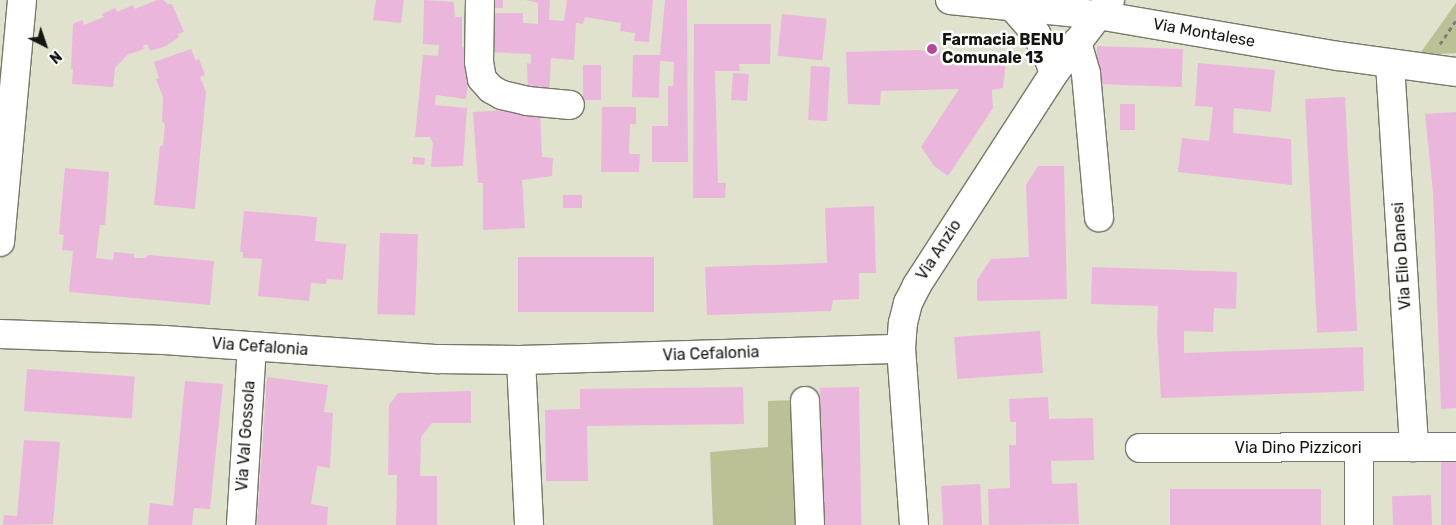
<!DOCTYPE html>
<html>
<head>
<meta charset="utf-8">
<style>
  body { margin:0 }
  #map { position:relative; width:1456px; height:525px; overflow:hidden; background:#e0e2ce; font-family:Rubik,sans-serif }
  div>[style] { position:absolute }
  .green>* { inset:0; background:#bcc096 }
  .building>* { inset:0; background:#eab6db; transform-origin:0 0 }
  .path>* { height:3px; margin-top:-1.5px; transform-origin:0; background:repeating-linear-gradient(90deg,#7f8072 0 4px,transparent 0 8px) }
  .roads { filter:drop-shadow(1px 0 #777968) drop-shadow(-1px 0 #777968) drop-shadow(0 1px #777968) drop-shadow(0 -1px #777968) }
  .minor>* { height:28px; margin:-14px; padding:0 14px; transform-origin:14px; border-radius:14px; background:#fff }
  .dots>* { width:14px; height:14px; translate:-50% -50%; box-sizing:border-box; border:2px solid #fff; border-radius:50% }
  span { translate:-50% -50%; white-space:nowrap; text-align:center; line-height:1.15; -webkit-text-stroke:5px #fff; paint-order:stroke }
  .street-label { font-size:16px; color:#15160f }
  .poi-label { font-size:16px; color:#15160f; font-weight:700 }
  .left { translate:0 -50%; text-align:left }
  .north { position:absolute; left:20px; top:20px; width:50px; height:50px; -webkit-text-stroke:4px #fff; paint-order:stroke; rotate:139deg; font-size:14px; font-weight:700; line-height:20px; text-align:center; color:#15160f }
  .north::after { content:''; display:block; margin:auto; width:18px; height:22px; background:#15160f; clip-path:polygon(50% 0,100% 100%,50% 72%,0 100%) }
</style>
</head>
<body>
<div id="map">
  <div class="green">
    <i style="clip-path:polygon(1456px 3px,1456px 53px,1419px 55px)"></i>
    <i style="clip-path:polygon(798px 400px,803px 525px,713px 525px,710px 452px,768px 447px,768px 401px)"></i>
  </div>
  <div class="building">
    <i style="clip-path:polygon(157px 0,163px 0,168px 4px,172px 4px,184px 32px,178px 34px,179px 37px,166px 46px,150px 51px,147px 44px,143px 46px,144px 49px,127px 55px,115px 68px,113px 87px,72px 84px,73px 69px,71px 69px,73px 24px,82px 20px,84px 25px,104px 17px,102px 14px,115px 8px,117px 12px,133px 5px,135px 9px)"></i>
    <i style="clip-path:polygon(376px 0,404px 0,401px 23px,373px 20px)"></i>
    <i style="clip-path:polygon(424px 0,454px 2px,455px 17px,462px 17px,462px 47px,473px 49px,466px 99px,436px 95px,435px 105px,467px 108px,463px 166px,431px 167px,433px 143px,430px 137px,415px 137px,423px 55px,438px 56px,439px 45px,423px 44px)"></i>
    <i style="left:484px;top:0;width:19px;height:8px"></i>
    <i style="clip-path:polygon(526px 0,550px 0,549px 20px,564px 21px,567px 0,653px 0,649px 42px,634px 41px,635px 33px,620px 31px,621px 23px,585px 17px,583px 24px,576px 23px,574px 60px,551px 58px,549px 96px,528px 94px,527px 63px,531px 64px,531px 54px,486px 52px,487px 13px,523px 13px,523px 23px,538px 24px,538px 3px)"></i>
    <i style="clip-path:polygon(665px 0,687px 0,688px 162px,652px 162px,652px 126px,668px 126px,668px 86px,673px 86px,674px 62px,660px 61px,659px 98px,632px 97px,633px 55px,660px 55px)"></i>
    <i style="left:782px;top:14px;width:45px;height:42px;rotate:6deg"></i>
    <i style="clip-path:polygon(694px 24px,771px 24px,770px 64px,739px 64px,740px 71px,715px 71px,718px 183px,726px 183px,725px 198px,693px 198px)"></i>
    <i style="left:1097px;top:46px;width:86px;height:38px;rotate:2deg"></i>
    <i style="clip-path:polygon(191px 49px,196px 61px,199px 59px,205px 75px,200px 77px,206px 92px,195px 209px,154px 205px,160px 146px,163px 146px,165px 124px,162px 121px,163px 97px,156px 79px,159px 78px,154px 62px)"></i>
    <i style="clip-path:polygon(917px 50px,1006px 60px,1003px 88px,992px 90px,993px 108px,948px 176px,934px 166px,921px 147px,959px 89px,881px 91px,880px 105px,848px 104px,846px 52px)"></i>
    <i style="clip-path:polygon(1198px 63px,1275px 70px,1271px 112px,1234px 108px,1233px 133px,1291px 139px,1292px 185px,1178px 172px,1182px 138px,1209px 141px,1213px 107px,1195px 106px)"></i>
    <i style="left:583px;top:65px;width:18px;height:35px"></i>
    <i style="left:811px;top:66px;width:19px;height:54px;rotate:3deg"></i>
    <i style="left:733px;top:73px;width:16px;height:27px;rotate:4deg"></i>
    <i style="left:1345px;top:97px;width:234px;height:40px;rotate:87deg"></i>
    <i style="left:1120px;top:104px;width:15px;height:26px"></i>
    <i style="clip-path:polygon(602px 107px,636px 107px,636px 124px,630px 124px,629px 154px,640px 154px,639px 172px,601px 172px)"></i>
    <i style="clip-path:polygon(540px 108px,542px 157px,553px 158px,552px 176px,522px 180px,525px 228px,483px 230px,483px 183px,478px 183px,473px 112px)"></i>
    <i style="clip-path:polygon(1456px 112px,1456px 408px,1441px 409px,1433px 192px,1425px 114px)"></i>
    <i style="left:413px;top:157px;width:12px;height:7px;rotate:5deg"></i>
    <i style="clip-path:polygon(1038px 166px,1064px 166px,1067px 299px,977px 301px,977px 280px,991px 259px,1029px 257px,1026px 185px)"></i>
    <i style="clip-path:polygon(65px 168px,109px 172px,105px 225px,100px 225px,96px 258px,113px 260px,114px 252px,134px 254px,134px 258px,145px 258px,149px 255px,214px 261px,210px 305px,69px 292px,73px 251px,62px 250px,64px 235px,59px 234px)"></i>
    <i style="left:563px;top:195px;width:19px;height:13px"></i>
    <i style="clip-path:polygon(874px 206px,876px 273px,859px 273px,859px 299px,833px 300px,831px 311px,707px 315px,705px 267px,827px 263px,825px 208px)"></i>
    <i style="clip-path:polygon(244px 211px,317px 217px,315px 241px,346px 244px,343px 280px,327px 279px,326px 284px,311px 283px,309px 301px,258px 296px,262px 259px,243px 258px,243px 252px,240px 252px)"></i>
    <i style="left:380px;top:233px;width:38px;height:81px;rotate:2deg"></i>
    <i style="left:518px;top:257px;width:136px;height:55px"></i>
    <i style="clip-path:polygon(1092px 267px,1237px 272px,1236px 309px,1214px 308px,1213px 332px,1184px 331px,1184px 353px,1363px 347px,1364px 391px,1161px 398px,1157px 330px,1158px 306px,1091px 304px)"></i>
    <i style="left:1040px;top:331px;width:42px;height:86px;rotate:86deg"></i>
    <i style="left:27px;top:369px;width:108px;height:42px;rotate:4deg"></i>
    <i style="clip-path:polygon(267px 377px,328px 385px,324px 412px,333px 413px,330px 468px,317px 466px,311px 504px,328px 507px,327px 525px,257px 525px)"></i>
    <i style="clip-path:polygon(185px 381px,223px 384px,210px 509px,194px 508px,192px 525px,148px 525px,150px 503px,173px 506px)"></i>
    <i style="clip-path:polygon(743px 387px,744px 424px,587px 426px,588px 481px,546px 481px,545px 410px,580px 409px,580px 389px)"></i>
    <i style="left:859px;top:387px;width:138px;height:39px;rotate:89deg"></i>
    <i style="clip-path:polygon(471px 391px,471px 423px,432px 423px,421px 437px,420px 476px,437px 476px,437px 525px,396px 525px,397px 475px,388px 475px,389px 405px,398px 393px)"></i>
    <i style="clip-path:polygon(1048px 397px,1049px 419px,1093px 418px,1094px 460px,1051px 461px,1052px 484px,1077px 483px,1079px 524px,989px 525px,988px 489px,1010px 488px,1009px 445px,1016px 445px,1016px 422px,1010px 422px,1009px 399px)"></i>
    <i style="clip-path:polygon(24px 440px,60px 442px,53px 524px,3px 525px,4px 515px,17px 516px)"></i>
    <i style="left:1441px;top:462px;width:15px;height:63px"></i>
    <i style="left:980px;top:484px;width:41px;height:39px;rotate:87deg"></i>
    <i style="left:1321px;top:489px;width:36px;height:151px;rotate:90deg"></i>
    <i style="left:1431px;top:495px;width:30px;height:39px;rotate:88deg"></i>
  </div>
  <div class="path">
    <i style="left:1440px;top:44px;width:29px;rotate:-56deg"></i>
  </div>
  <div class="roads">
    <div class="minor">
      <i style="left:480px;top:0;width:62px;rotate:90.9deg"></i>
      <i style="left:479px;top:62px;width:17px;rotate:80deg"></i>
      <i style="left:482px;top:79px;width:13px;rotate:48deg"></i>
      <i style="left:491px;top:89px;width:13px;rotate:29deg"></i>
      <i style="left:502px;top:95px;width:26px;rotate:13deg"></i>
      <i style="left:527px;top:101px;width:43px;rotate:5.3deg"></i>
      <i style="left:950px;top:0;width:149px;rotate:5.8deg"></i>
      <i style="left:1098px;top:15px;width:244px;rotate:9.7deg"></i>
      <i style="left:1339px;top:56px;width:118px;rotate:7.8deg"></i>
      <i style="left:1012px;top:6px;width:37px;rotate:49deg"></i>
      <i style="left:1036px;top:34px;width:23px;rotate:61deg"></i>
      <i style="left:1047px;top:54px;width:20px;rotate:70deg"></i>
      <i style="left:1077px;top:42px;width:33px;rotate:74deg"></i>
      <i style="left:1086px;top:74px;width:144px;rotate:84.8deg"></i>
      <i style="left:1390px;top:64px;width:384px;rotate:86.4deg"></i>
      <i style="left:0;top:242px;width:243px;rotate:-84.8deg"></i>
      <i style="left:0;top:334px;width:164px;rotate:2.1deg"></i>
      <i style="left:164px;top:340px;width:275px;rotate:4deg"></i>
      <i style="left:438px;top:359px;width:83px;rotate:0.7deg"></i>
      <i style="left:521px;top:360px;width:380px;rotate:-1.7deg"></i>
      <i style="left:521px;top:360px;width:165px;rotate:87.2deg"></i>
      <i style="left:805px;top:401px;width:124px;rotate:87.7deg"></i>
      <i style="left:1140px;top:448px;width:316px;rotate:-0.2deg"></i>
      <i style="left:241px;top:525px;width:178px;rotate:-86.5deg"></i>
      <i style="left:914px;top:525px;width:176px;rotate:-94.2deg"></i>
      <i style="left:901px;top:349px;width:26px;rotate:-86deg"></i>
      <i style="left:903px;top:323px;width:21px;rotate:-76deg"></i>
      <i style="left:908px;top:303px;width:20px;rotate:-63deg"></i>
      <i style="left:917px;top:285px;width:252px;rotate:-57.1deg"></i>
      <i style="left:1054px;top:73px;width:92px;rotate:-52.5deg"></i>
      <i style="left:1359px;top:525px;width:76px;rotate:-90deg"></i>
    </div>
  </div>
  <div class="dots">
    <i style="left:932px;top:49px;background:#b846a1"></i>
  </div>
  <div class="street-label">
    <span style="left:1204px;top:33px;rotate:10deg">Via Montalese</span>
    <span style="left:939px;top:250px;rotate:-57deg">Via Anzio</span>
    <span style="left:1402px;top:256px;rotate:-94deg">Via Elio Danesi</span>
    <span style="left:260px;top:347px;rotate:4deg">Via Cefalonia</span>
    <span style="left:711px;top:354px;rotate:-2deg">Via Cefalonia</span>
    <span style="left:246px;top:436px;rotate:-86deg">Via Val Gossola</span>
    <span style="left:1298px;top:448px">Via Dino Pizzicori</span>
  </div>
  <div class="poi-label">
    <span class="left" style="left:942px;top:49px">Farmacia BENU<br>Comunale 13</span>
  </div>
  <div class="north">N</div>
</div>
</body>
</html>
